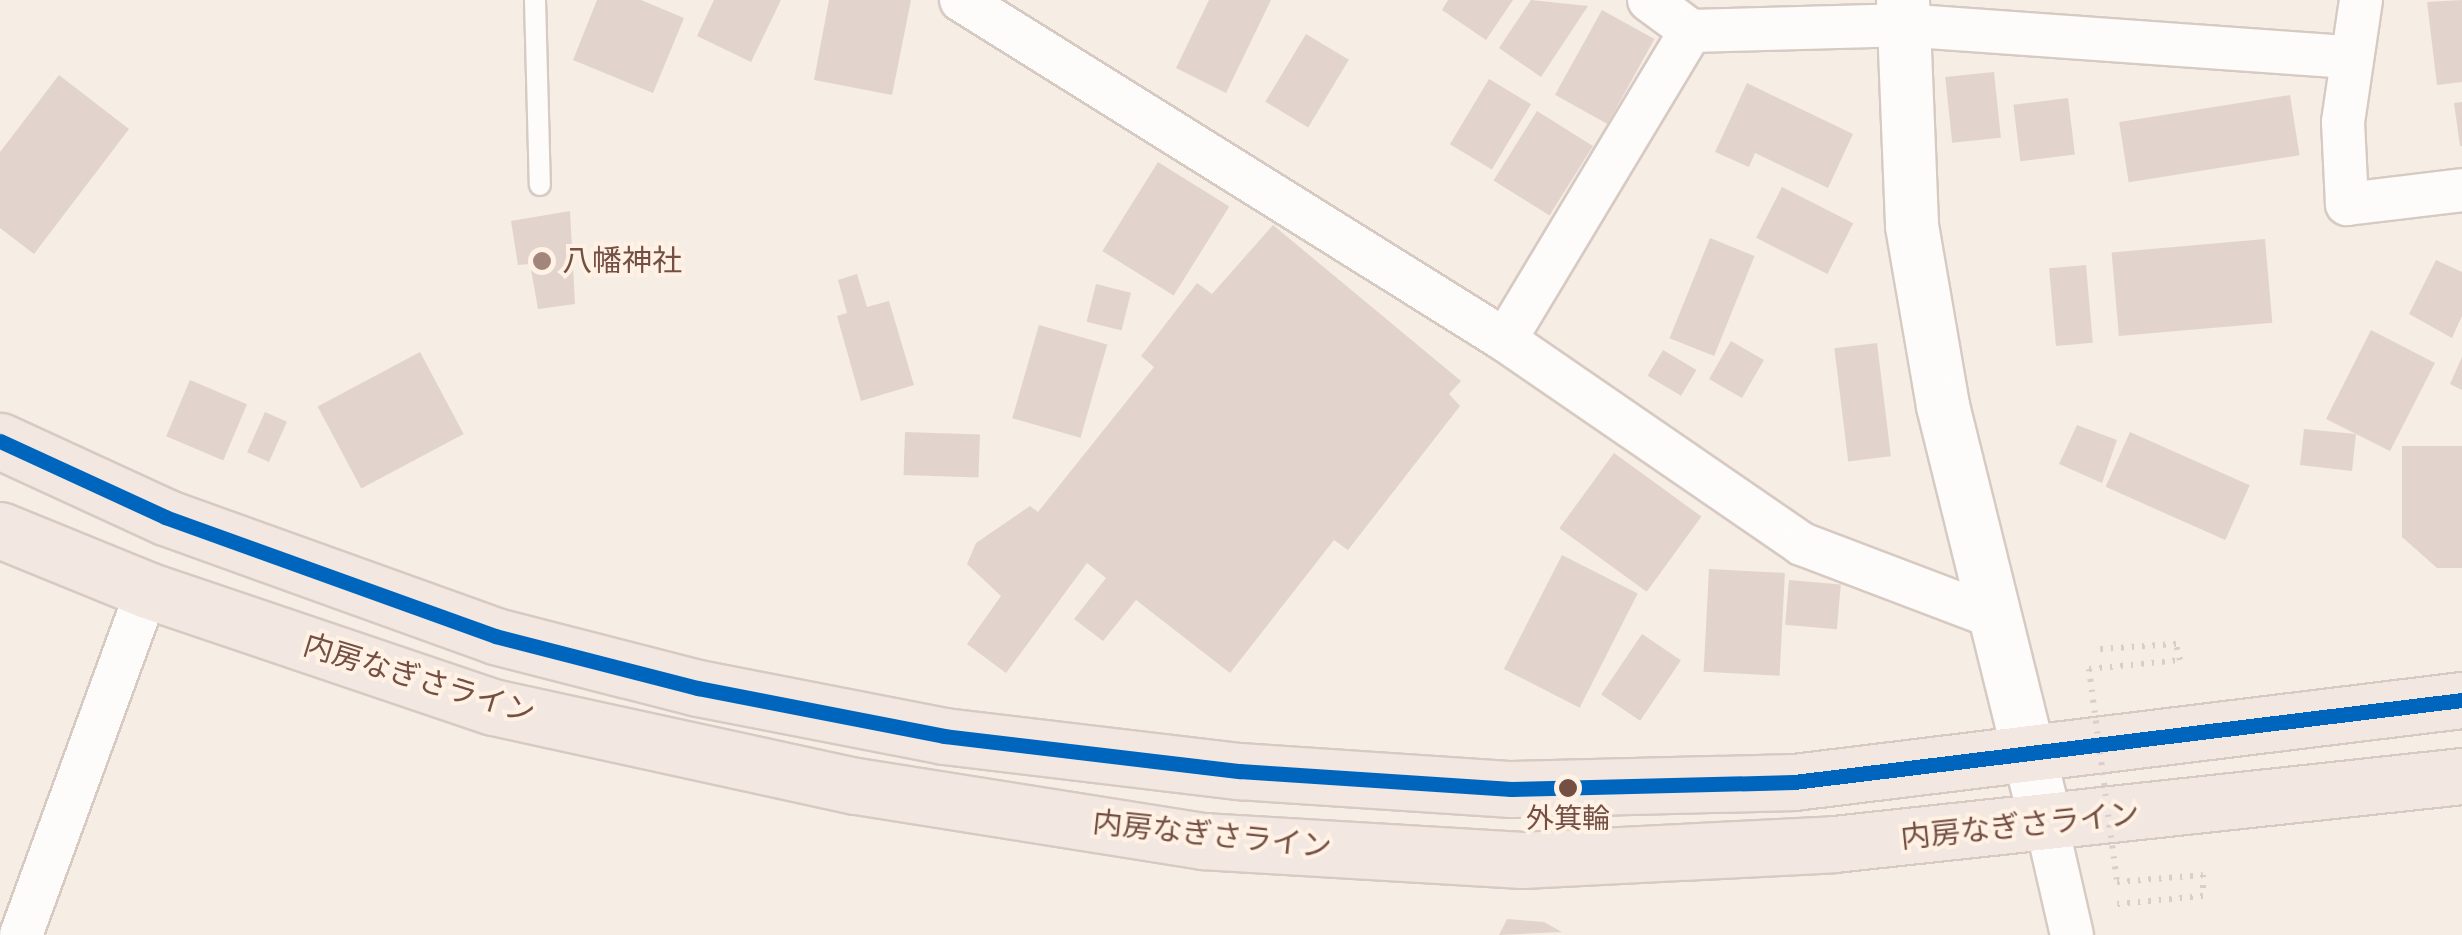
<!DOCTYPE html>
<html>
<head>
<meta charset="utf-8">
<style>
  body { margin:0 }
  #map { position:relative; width:2462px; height:935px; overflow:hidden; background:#f6ede4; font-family:Poppins,"Noto Sans JP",sans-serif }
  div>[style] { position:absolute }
  .building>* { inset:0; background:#e2d4cc; transform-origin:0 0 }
  .path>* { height:6px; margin-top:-3px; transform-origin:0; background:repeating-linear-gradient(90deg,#d9ceca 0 2.5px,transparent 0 10.5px) }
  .roads { filter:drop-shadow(2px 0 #d7cac2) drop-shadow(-2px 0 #d7cac2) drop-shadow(0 2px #d7cac2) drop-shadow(0 -2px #d7cac2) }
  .service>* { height:20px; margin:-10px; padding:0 10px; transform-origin:10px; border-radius:10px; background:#fefcfb }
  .minor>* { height:42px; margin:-21px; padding:0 21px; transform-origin:21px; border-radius:21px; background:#fefcfb }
  .tertiary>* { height:52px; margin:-26px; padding:0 26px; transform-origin:26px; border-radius:26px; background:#fefcfb }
  .trunk>* { height:55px; margin:-27.5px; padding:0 27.5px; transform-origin:27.5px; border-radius:27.5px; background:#f2e7e1 }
  .path-bridge>* { height:6px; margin-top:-3px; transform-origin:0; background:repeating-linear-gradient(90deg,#d9ceca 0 2.5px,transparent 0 10.5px) }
  .bus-1>* { height:15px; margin:-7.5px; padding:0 7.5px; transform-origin:7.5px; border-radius:7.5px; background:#0065bd }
  .dots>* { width:28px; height:28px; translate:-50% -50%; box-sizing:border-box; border:5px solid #fff1e4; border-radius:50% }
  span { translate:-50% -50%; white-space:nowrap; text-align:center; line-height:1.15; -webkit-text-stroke:8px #fff1e4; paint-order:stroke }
  .bus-label { font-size:28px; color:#744f44 }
  .poi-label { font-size:30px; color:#744f44 }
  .left { translate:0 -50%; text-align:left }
  .street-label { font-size:30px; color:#744f44 }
</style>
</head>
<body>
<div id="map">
  <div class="building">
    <i style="clip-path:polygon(597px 0,641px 0,684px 18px,653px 93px,573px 60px)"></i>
    <i style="clip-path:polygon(714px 0,781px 0,751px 62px,697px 36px)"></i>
    <i style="clip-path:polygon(829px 0,911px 0,892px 95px,814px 80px)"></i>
    <i style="clip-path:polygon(1209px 0,1271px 0,1226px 93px,1176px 68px)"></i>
    <i style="clip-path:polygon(1448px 0,1513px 0,1486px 40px,1442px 10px)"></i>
    <i style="clip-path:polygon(1531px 0,1588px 6px,1541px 77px,1499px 48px)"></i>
    <i style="clip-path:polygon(2462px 0,2462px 82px,2437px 85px,2427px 2px)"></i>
    <i style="left:1602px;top:10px;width:60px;height:97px;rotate:29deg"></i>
    <i style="left:1306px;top:34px;width:50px;height:79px;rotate:31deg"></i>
    <i style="left:1994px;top:72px;width:66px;height:49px;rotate:84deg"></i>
    <i style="clip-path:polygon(59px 75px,129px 129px,34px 254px,0 228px,0 152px)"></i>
    <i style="left:1489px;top:79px;width:49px;height:76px;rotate:31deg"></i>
    <i style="clip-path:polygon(1747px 83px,1853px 134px,1828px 188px,1755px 153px,1749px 167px,1715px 152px)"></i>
    <i style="left:2290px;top:95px;width:61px;height:173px;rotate:81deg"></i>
    <i style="left:2068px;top:98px;width:57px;height:55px;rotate:83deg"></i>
    <i style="clip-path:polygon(2462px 102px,2462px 146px,2460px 146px,2454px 103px)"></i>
    <i style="left:1537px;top:111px;width:66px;height:82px;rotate:32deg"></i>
    <i style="left:1158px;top:162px;width:84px;height:105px;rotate:32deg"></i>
    <i style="left:1782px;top:187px;width:80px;height:57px;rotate:27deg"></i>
    <i style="clip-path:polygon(570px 211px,575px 304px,538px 309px,530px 264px,518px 265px,511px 221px)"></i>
    <i style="clip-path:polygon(1273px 225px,1461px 381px,1449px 394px,1460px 406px,1348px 550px,1334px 540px,1230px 673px,1136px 600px,1103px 641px,1074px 619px,1106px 578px,1087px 563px,1006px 673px,967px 644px,1001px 596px,967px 564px,976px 543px,1030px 506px,1038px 512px,1154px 367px,1141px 356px,1197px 283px,1212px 294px)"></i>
    <i style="left:1710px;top:238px;width:48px;height:108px;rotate:22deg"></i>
    <i style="left:2265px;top:239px;width:84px;height:154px;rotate:85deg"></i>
    <i style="clip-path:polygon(2436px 260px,2462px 272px,2462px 316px,2452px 338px,2409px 314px)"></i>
    <i style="left:2086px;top:265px;width:78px;height:37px;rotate:85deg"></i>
    <i style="clip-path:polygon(857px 274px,867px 307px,889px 301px,914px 385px,861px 401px,837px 316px,847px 313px,838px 280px)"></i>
    <i style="left:1096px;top:284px;width:36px;height:39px;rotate:14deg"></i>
    <i style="left:1039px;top:325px;width:71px;height:97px;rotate:16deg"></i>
    <i style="clip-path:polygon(2371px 330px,2435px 363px,2390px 451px,2356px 434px,2352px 471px,2300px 465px,2304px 429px,2356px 434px,2326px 419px)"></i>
    <i style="left:1731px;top:341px;width:38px;height:44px;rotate:30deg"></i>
    <i style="left:1877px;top:343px;width:114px;height:43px;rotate:83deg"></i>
    <i style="left:1663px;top:350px;width:39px;height:30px;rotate:31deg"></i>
    <i style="left:420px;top:352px;width:93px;height:116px;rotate:62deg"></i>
    <i style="clip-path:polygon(2462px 357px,2462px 390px,2450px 384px)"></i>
    <i style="left:190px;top:380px;width:62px;height:61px;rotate:23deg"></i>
    <i style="left:265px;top:412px;width:24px;height:44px;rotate:24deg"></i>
    <i style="clip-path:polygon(2077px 425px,2117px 440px,2102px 483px,2059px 464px)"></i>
    <i style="left:905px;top:432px;width:75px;height:43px;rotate:2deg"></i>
    <i style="left:2130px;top:432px;width:131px;height:60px;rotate:24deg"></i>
    <i style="clip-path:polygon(2402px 446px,2462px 446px,2462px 568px,2437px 568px,2402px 537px)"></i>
    <i style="left:1614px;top:453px;width:108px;height:93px;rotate:36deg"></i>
    <i style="left:1562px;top:555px;width:85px;height:128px;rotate:27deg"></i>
    <i style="left:1709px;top:569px;width:76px;height:103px;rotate:3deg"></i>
    <i style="left:1789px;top:580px;width:52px;height:45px;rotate:5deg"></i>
    <i style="left:1642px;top:634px;width:47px;height:73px;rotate:34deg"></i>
    <i style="clip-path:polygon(1507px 919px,1544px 922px,1562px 932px,1499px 935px)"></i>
  </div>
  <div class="path">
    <i style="left:2089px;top:669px;width:91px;rotate:-5.6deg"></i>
    <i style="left:2180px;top:660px;width:16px;rotate:-104deg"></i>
    <i style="left:2176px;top:644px;width:76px;rotate:176.2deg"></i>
    <i style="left:2117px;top:882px;width:86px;rotate:-4.7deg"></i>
    <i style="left:2203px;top:875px;width:21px;rotate:90deg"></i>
    <i style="left:2203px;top:896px;width:86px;rotate:174.7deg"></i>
  </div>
  <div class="roads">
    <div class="service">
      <i style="left:535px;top:0;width:185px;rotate:88.5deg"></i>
    </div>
    <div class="minor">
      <i style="left:961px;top:0;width:642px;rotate:32.01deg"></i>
      <i style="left:1505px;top:340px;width:360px;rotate:34.5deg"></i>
      <i style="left:1802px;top:544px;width:203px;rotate:20.8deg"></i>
      <i style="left:1649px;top:0;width:52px;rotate:36.4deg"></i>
      <i style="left:1691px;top:31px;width:210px;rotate:-1.6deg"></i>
      <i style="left:1901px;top:25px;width:449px;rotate:4.1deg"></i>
      <i style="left:2361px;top:0;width:123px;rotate:98.4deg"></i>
      <i style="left:2343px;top:122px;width:82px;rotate:87.2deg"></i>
      <i style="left:2347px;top:204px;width:116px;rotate:-6.9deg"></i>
      <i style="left:1505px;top:340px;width:361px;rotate:-59deg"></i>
      <i style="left:2047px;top:826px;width:112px;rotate:77.1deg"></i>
      <i style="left:21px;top:935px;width:367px;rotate:-69.9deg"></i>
    </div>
    <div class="tertiary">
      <i style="left:1903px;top:0;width:226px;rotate:87.7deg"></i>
      <i style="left:1912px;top:226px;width:183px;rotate:80.2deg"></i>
      <i style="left:1943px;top:406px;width:433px;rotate:76.1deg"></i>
    </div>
    <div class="trunk">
      <i style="left:0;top:441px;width:182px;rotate:24.7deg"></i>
      <i style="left:165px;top:517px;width:351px;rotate:19.8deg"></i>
      <i style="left:495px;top:636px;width:210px;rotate:14.4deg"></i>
      <i style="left:698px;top:688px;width:251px;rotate:11deg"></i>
      <i style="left:944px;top:736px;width:297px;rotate:6.8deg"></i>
      <i style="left:1239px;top:771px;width:273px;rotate:3.8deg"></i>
      <i style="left:1511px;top:789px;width:283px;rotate:-1.4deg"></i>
      <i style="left:1794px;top:782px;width:673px;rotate:-7deg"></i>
      <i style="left:0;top:530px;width:159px;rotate:22.2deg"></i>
      <i style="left:147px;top:590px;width:365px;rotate:18.7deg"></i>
      <i style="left:493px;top:707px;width:371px;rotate:12.3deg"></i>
      <i style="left:856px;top:786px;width:350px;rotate:9deg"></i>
      <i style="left:1202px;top:841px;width:321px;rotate:3.4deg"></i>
      <i style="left:1522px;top:860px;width:312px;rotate:-2.9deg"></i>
      <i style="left:1834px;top:844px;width:632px;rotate:-6.18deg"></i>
    </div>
  </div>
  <div class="path-bridge">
    <i style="left:2089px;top:669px;width:215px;rotate:82.5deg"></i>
  </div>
  <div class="bus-1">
    <i style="left:0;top:441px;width:182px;rotate:24.7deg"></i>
    <i style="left:165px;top:517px;width:351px;rotate:19.8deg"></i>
    <i style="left:495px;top:636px;width:210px;rotate:14.4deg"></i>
    <i style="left:698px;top:688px;width:251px;rotate:11deg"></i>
    <i style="left:944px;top:736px;width:297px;rotate:6.8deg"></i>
    <i style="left:1239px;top:771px;width:273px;rotate:3.8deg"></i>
    <i style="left:1511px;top:789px;width:283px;rotate:-1.4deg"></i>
    <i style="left:1794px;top:782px;width:673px;rotate:-7deg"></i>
  </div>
  <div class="dots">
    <i style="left:542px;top:261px;background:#a2867c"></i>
    <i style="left:1568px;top:788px;background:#744f44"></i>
  </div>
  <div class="bus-label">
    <span style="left:1568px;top:819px">外箕輪</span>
  </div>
  <div class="poi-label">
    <span class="left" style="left:562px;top:261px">八幡神社</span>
  </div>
  <div class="street-label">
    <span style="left:419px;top:679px;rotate:17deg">内房なぎさライン</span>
    <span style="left:2020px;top:826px;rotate:-6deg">内房なぎさライン</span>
    <span style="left:1212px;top:835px;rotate:6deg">内房なぎさライン</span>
  </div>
</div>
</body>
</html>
